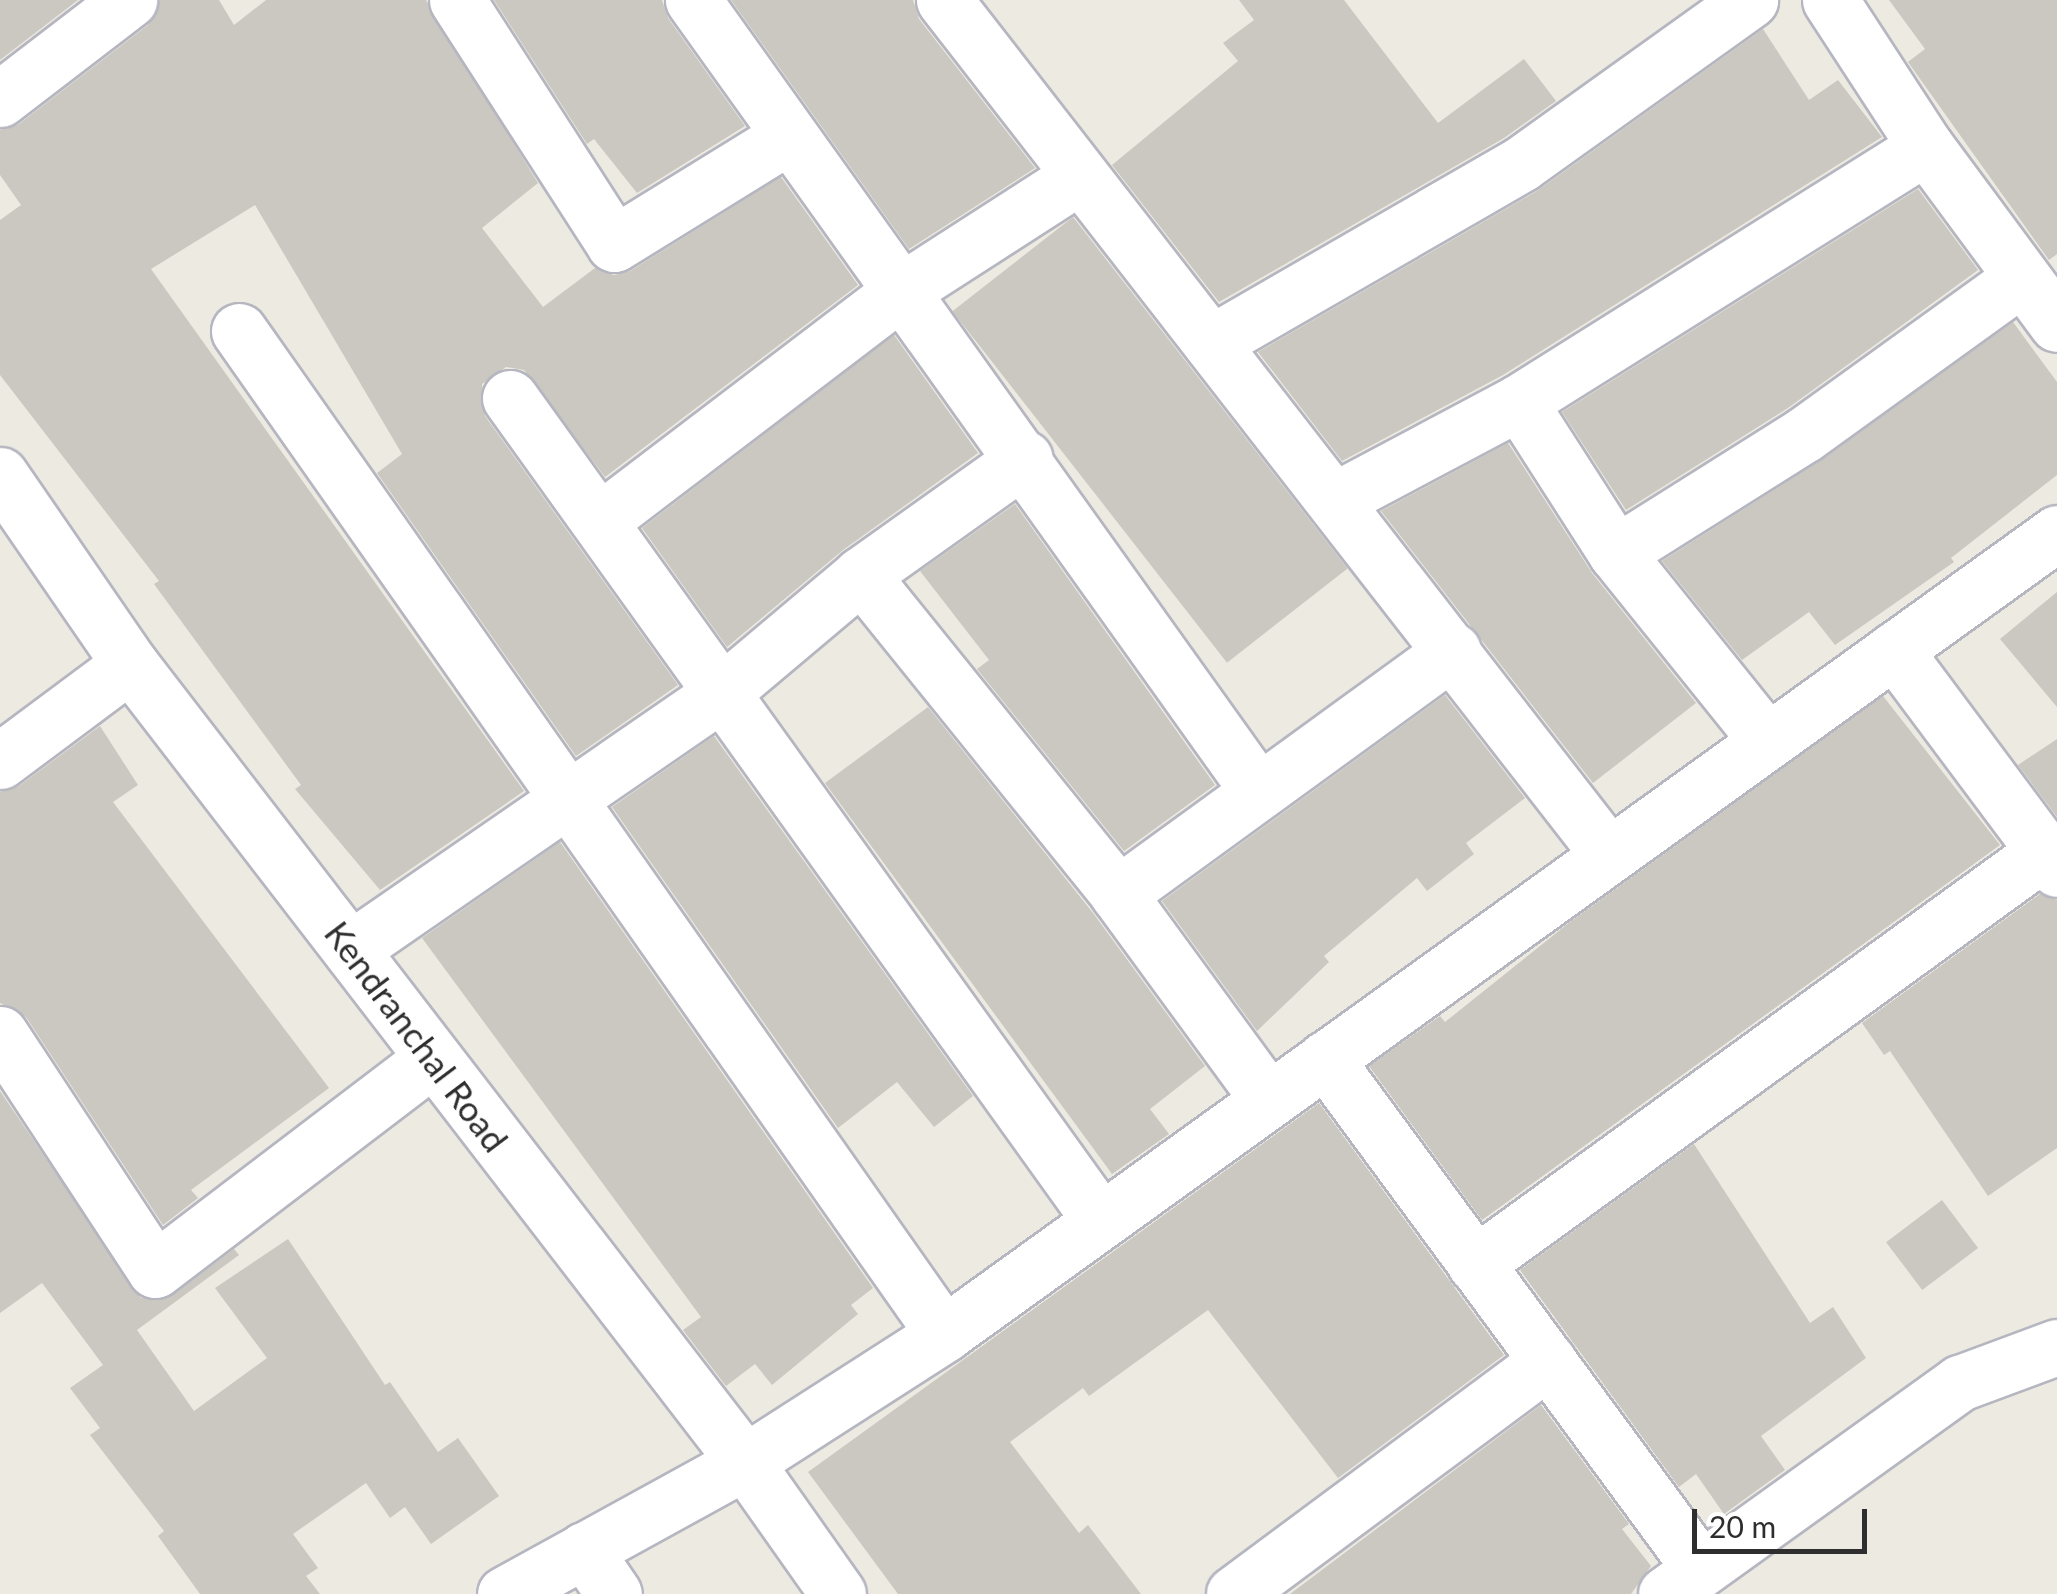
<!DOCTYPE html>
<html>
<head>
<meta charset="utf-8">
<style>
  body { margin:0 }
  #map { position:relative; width:2057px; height:1594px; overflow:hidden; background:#edeae2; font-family:Lato,sans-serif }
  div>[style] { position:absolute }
  .building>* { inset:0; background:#cac8c0; transform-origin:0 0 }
  .roads { filter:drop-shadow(2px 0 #b5b6c0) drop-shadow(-2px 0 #b5b6c0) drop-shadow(0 2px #b5b6c0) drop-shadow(0 -2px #b5b6c0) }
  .minor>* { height:55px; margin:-27.5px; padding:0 27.5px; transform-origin:27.5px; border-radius:27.5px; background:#fff }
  span { translate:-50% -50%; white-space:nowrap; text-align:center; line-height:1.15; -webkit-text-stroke:10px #fff; paint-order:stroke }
  .street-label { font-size:35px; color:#2e2e2e }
  .scale { position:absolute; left:1692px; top:1509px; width:175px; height:45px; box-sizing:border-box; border:5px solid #2e2e2e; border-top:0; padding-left:12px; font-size:30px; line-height:35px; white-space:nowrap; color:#2e2e2e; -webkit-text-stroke:8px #fff; paint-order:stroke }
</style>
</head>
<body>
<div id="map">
  <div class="building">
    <i style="clip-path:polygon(0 0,78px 0,0 60px)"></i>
    <i style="clip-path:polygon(160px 0,219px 0,234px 25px,266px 0,426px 0,538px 183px,482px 228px,543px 307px,595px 268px,614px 275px,630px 271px,781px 177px,858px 285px,605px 477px,524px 370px,506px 367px,482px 384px,485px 416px,678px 685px,576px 756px,377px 473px,402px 454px,255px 205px,151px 269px,524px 791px,380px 890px,295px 789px,301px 785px,154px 584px,159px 581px,0 375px,0 220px,21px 205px,0 175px,0 130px,19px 124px,148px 25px)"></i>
    <i style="clip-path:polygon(494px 0,662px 0,668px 18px,745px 126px,637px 193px,594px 139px,587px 144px)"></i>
    <i style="clip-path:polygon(731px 0,913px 0,919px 19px,1035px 168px,909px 249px)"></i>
    <i style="clip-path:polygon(1239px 0,1344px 0,1438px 123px,1524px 59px,1556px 101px,1504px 138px,1219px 302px,1112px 165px,1238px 61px,1223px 43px,1254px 20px)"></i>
    <i style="clip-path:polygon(1889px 0,2057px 0,2057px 254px,2049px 260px,1908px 62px,1925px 49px)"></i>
    <i style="clip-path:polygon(1763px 29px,1809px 100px,1838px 80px,1882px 137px,1503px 375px,1342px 461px,1258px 352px,1537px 191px)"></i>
    <i style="clip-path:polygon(1918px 189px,1978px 270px,1788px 408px,1626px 510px,1562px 412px)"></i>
    <i style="left:1073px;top:217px;width:446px;height:153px;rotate:52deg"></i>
    <i style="clip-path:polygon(2013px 322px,2057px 382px,2057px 475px,1951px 558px,1954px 562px,1835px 645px,1809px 612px,1742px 660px,1662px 561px,1823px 459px)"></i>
    <i style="clip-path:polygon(894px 335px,978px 453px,843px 550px,727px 647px,642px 528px)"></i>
    <i style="clip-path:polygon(1508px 443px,1592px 573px,1696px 703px,1593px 783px,1381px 511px)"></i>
    <i style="clip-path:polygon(1015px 504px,1215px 785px,1124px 851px,977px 669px,989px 660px,920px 571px)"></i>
    <i style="clip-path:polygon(2057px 592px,2057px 707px,2000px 639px)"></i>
    <i style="clip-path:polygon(1445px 695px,1525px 798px,1466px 843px,1474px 854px,1427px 891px,1417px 878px,1324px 956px,1329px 962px,1257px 1031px,1162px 901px)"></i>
    <i style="clip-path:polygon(1883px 696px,2000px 845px,1482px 1220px,1369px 1066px,1440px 1016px,1445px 1022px,1570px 922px)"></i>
    <i style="clip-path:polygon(928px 707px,1093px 913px,1205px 1066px,1150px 1109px,1169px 1134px,1112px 1174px,825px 783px)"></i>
    <i style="clip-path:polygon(100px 726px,138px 785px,113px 802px,329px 1088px,191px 1190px,198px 1198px,163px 1225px,26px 1017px,0 1003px,0 792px,19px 786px)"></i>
    <i style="clip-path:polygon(714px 736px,973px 1096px,934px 1127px,897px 1082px,838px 1128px,612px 807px)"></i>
    <i style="clip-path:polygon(2057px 739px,2057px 817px,2018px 765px)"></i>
    <i style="clip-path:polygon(560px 842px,873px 1288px,851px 1305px,858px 1314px,772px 1385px,755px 1364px,726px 1386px,683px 1330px,701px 1317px,422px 938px)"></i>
    <i style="clip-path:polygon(2040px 894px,2057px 900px,2057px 1148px,1988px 1196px,1890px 1051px,1884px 1055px,1862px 1023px)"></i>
    <i style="clip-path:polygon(0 1091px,141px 1298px,173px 1295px,234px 1249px,239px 1255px,137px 1330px,194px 1411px,267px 1358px,215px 1288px,288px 1239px,385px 1385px,390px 1382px,438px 1452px,458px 1438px,499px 1496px,431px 1544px,405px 1507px,390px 1518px,366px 1483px,293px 1534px,318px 1568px,306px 1576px,320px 1594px,200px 1594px,158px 1536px,164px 1531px,90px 1435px,100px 1428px,70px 1388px,103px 1365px,42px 1283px,0 1313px)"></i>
    <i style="clip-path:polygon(1319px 1103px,1504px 1355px,1338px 1478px,1208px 1310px,1089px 1396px,1083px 1388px,1010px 1442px,1079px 1533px,1088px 1525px,1141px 1594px,898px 1594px,808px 1472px)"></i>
    <i style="clip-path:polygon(1694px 1144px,1810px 1323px,1833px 1307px,1866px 1358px,1761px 1436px,1785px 1470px,1724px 1514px,1696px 1474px,1679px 1487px,1520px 1270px)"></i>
    <i style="left:1942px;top:1200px;width:60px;height:70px;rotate:53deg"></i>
    <i style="clip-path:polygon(1541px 1405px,1629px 1524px,1622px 1529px,1651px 1566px,1631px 1594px,1290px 1594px)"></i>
  </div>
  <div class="roads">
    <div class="minor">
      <i style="left:457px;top:0;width:290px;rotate:57.2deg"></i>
      <i style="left:614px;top:244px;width:203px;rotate:-31.7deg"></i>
      <i style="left:693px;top:0;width:973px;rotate:54.45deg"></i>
      <i style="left:944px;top:0;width:1083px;rotate:52.13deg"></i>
      <i style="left:1830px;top:0;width:176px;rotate:56.9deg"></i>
      <i style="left:1926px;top:147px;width:220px;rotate:53.5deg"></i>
      <i style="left:0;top:99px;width:163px;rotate:-37.5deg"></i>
      <i style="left:239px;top:331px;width:1226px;rotate:54.9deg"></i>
      <i style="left:1211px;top:343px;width:358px;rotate:-30deg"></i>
      <i style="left:1521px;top:164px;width:282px;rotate:-35.6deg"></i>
      <i style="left:510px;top:398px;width:1013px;rotate:54.32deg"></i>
      <i style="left:1519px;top:402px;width:179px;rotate:57.3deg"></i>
      <i style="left:1616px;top:553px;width:241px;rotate:51.2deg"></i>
      <i style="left:0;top:475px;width:229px;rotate:55.5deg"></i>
      <i style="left:130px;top:664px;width:1007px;rotate:52.38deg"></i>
      <i style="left:745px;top:1462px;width:161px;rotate:54.8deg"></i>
      <i style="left:1335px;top:500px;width:208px;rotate:-28deg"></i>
      <i style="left:1519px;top:402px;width:480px;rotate:-32.1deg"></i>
      <i style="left:602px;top:519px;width:376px;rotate:-37.3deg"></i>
      <i style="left:901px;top:291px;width:211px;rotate:-32.8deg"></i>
      <i style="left:1616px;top:553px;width:223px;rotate:-32.2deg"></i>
      <i style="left:1805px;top:434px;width:265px;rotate:-35.8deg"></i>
      <i style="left:861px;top:575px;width:410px;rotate:51.1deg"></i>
      <i style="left:1118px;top:894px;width:254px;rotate:53.8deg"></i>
      <i style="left:1894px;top:650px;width:273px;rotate:53.3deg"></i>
      <i style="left:0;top:761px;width:162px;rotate:-36.7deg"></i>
      <i style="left:1118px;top:894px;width:414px;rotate:-36deg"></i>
      <i style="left:352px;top:948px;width:449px;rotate:-34.6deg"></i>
      <i style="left:721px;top:693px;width:183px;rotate:-40.1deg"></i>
      <i style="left:861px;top:575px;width:201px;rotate:-35.5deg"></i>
      <i style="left:0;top:1034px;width:282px;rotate:56.7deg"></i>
      <i style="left:155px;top:1270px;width:348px;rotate:-37.3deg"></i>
      <i style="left:1325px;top:1059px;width:632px;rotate:53.62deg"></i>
      <i style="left:1475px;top:1264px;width:702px;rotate:-35.91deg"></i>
      <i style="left:584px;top:1550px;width:53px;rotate:55.7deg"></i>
      <i style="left:505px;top:1594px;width:274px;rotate:-28.8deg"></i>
      <i style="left:745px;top:1462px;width:237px;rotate:-32.7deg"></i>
      <i style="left:944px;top:1334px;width:1371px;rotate:-35.74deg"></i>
      <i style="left:1234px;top:1594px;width:391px;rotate:-36.6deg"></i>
      <i style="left:1666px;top:1594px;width:362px;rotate:-35.7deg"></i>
      <i style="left:1960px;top:1383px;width:103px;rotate:-20.4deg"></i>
    </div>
  </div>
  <div class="street-label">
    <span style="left:417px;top:1036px;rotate:53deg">Kendranchal Road</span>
  </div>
  <div class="scale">20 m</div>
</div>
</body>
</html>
